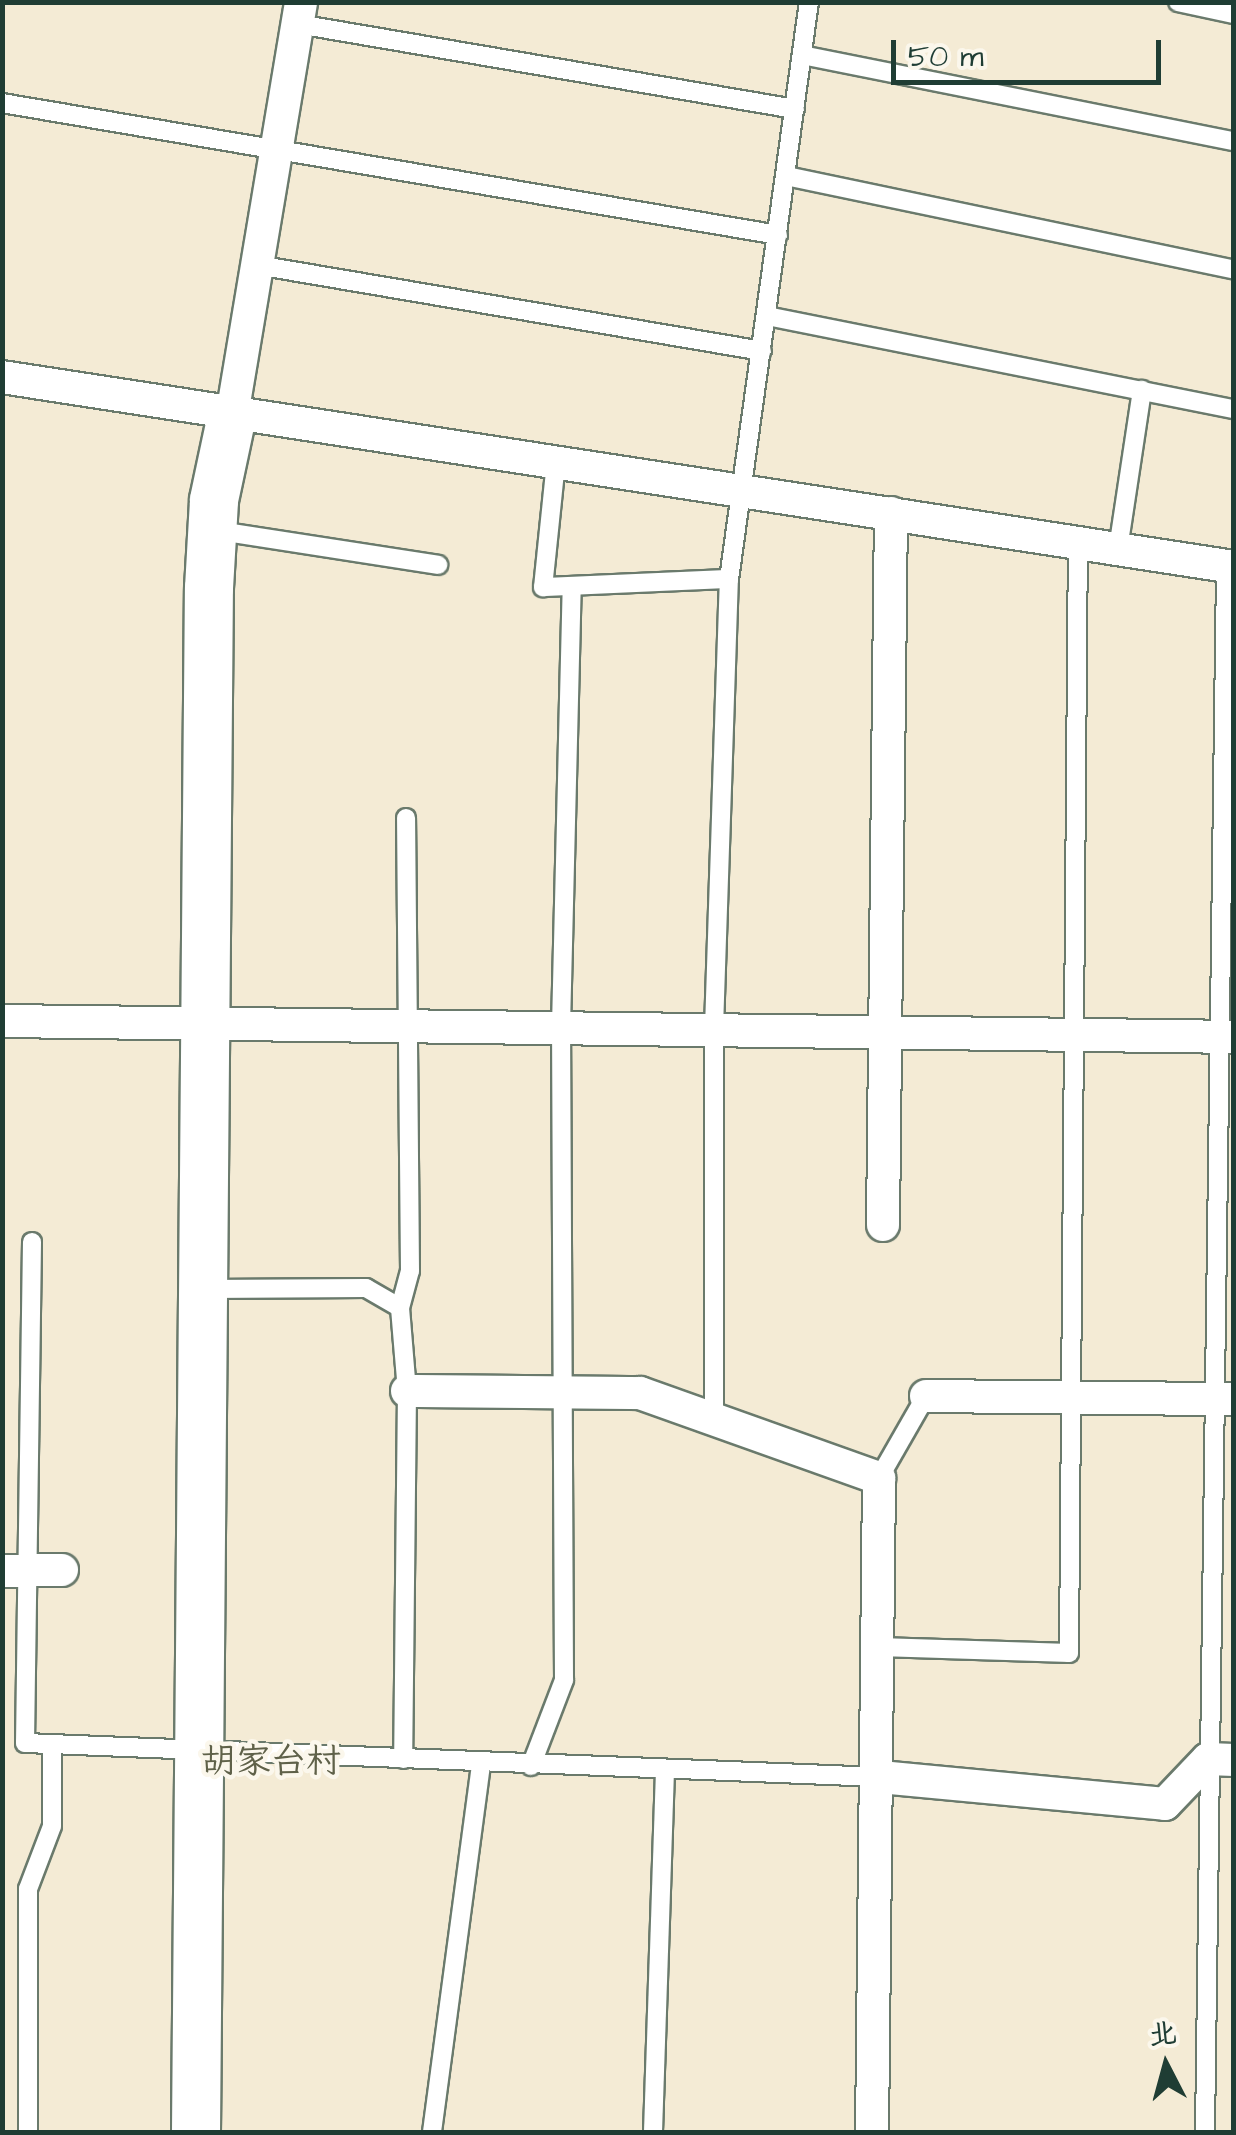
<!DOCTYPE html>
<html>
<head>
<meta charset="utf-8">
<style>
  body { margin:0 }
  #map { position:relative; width:1236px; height:2135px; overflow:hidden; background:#f4ebd5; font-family:"Architects Daughter","LXGW WenKai TC",sans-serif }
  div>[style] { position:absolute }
  .roads { filter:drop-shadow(2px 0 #6a7a6c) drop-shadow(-2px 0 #6a7a6c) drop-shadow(0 2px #6a7a6c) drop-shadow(0 -2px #6a7a6c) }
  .lane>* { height:18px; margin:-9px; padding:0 9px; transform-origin:9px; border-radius:9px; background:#fff }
  .street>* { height:32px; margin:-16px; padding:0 16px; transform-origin:16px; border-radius:16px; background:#fff }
  .secondary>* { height:48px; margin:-24px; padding:0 24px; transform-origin:24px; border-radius:24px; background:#fff }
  span { translate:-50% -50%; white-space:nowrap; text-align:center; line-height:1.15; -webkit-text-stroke:9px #fbf7ec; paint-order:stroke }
  .quarter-label { font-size:35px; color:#5f6149 }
  .frame { position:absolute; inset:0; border:5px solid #1f3d34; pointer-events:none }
  .north { position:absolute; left:1116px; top:2015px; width:100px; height:100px; -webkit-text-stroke:8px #fbf7ec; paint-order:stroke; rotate:354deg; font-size:28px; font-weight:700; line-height:40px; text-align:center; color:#1f3d34 }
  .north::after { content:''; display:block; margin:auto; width:35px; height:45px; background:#1f3d34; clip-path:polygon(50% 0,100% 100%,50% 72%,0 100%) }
  .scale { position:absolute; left:891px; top:40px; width:270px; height:45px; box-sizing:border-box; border:5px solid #1f3d34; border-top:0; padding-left:12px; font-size:30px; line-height:35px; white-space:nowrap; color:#1f3d34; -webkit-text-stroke:8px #fbf7ec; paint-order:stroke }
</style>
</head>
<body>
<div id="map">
  <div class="roads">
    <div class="lane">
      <i style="left:1178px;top:2px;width:57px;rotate:12.1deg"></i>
      <i style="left:298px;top:24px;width:504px;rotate:9.71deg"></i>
      <i style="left:802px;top:55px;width:440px;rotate:11.3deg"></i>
      <i style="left:2px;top:103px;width:787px;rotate:9.65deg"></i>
      <i style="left:786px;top:176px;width:458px;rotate:11.8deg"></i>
      <i style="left:257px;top:265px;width:512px;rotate:9.66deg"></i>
      <i style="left:767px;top:316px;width:476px;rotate:11.3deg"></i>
      <i style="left:556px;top:462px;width:126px;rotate:95.9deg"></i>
      <i style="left:543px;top:587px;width:186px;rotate:-2.5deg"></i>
      <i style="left:213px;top:530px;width:228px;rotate:8.8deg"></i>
      <i style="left:1118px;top:549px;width:161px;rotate:-81.4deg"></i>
      <i style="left:32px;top:1242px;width:501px;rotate:90.8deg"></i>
      <i style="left:25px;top:1743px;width:856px;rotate:2.28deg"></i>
      <i style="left:206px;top:1289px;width:160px;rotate:-0.4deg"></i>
      <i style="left:366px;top:1288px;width:39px;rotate:30deg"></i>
      <i style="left:400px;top:1308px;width:83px;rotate:85.2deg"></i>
      <i style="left:407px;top:1391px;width:368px;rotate:90.6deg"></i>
      <i style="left:400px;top:1308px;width:38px;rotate:-75deg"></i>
      <i style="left:410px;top:1271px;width:453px;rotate:-90.5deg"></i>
      <i style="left:714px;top:1419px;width:391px;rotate:-90deg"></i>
      <i style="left:714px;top:1028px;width:449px;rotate:-88.1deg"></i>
      <i style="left:729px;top:579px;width:583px;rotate:-82.11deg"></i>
      <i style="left:879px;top:1478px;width:95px;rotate:-60.2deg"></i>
      <i style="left:880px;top:1647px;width:189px;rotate:1.8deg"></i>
      <i style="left:1069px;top:1653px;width:1111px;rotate:-89.54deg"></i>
      <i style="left:531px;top:1766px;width:92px;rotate:-69deg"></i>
      <i style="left:564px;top:1680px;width:654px;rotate:-90.26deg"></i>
      <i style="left:561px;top:1026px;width:436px;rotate:-88.6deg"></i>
      <i style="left:28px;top:2132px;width:243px;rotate:-90deg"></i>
      <i style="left:28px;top:1889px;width:67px;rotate:-69.1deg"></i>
      <i style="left:52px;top:1826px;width:82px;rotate:-90deg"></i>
      <i style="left:432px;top:2132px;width:371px;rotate:-82.4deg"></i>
      <i style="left:653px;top:2132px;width:361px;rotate:-88.1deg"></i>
      <i style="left:1205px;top:2132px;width:1567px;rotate:-89.23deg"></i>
    </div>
    <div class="street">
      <i style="left:2px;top:377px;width:1247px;rotate:8.77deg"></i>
      <i style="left:232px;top:415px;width:419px;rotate:-80.5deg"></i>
      <i style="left:2px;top:1021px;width:1232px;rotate:0.74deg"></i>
      <i style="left:883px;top:1225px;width:712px;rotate:-89.36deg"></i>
      <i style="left:407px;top:1391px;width:233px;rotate:0.5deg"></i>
      <i style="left:640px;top:1393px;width:254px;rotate:19.6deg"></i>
      <i style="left:879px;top:1478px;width:654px;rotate:90.61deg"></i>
      <i style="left:926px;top:1396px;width:308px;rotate:0.6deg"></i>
      <i style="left:2px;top:1571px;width:60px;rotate:-1deg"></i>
      <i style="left:880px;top:1777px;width:286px;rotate:5.4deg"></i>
      <i style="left:1165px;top:1804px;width:62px;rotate:-46.3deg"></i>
      <i style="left:1208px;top:1759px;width:26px;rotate:2deg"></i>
    </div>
    <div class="secondary">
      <i style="left:196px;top:2132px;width:1544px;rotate:-89.52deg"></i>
      <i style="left:209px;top:588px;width:88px;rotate:-86.7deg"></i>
      <i style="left:214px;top:500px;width:87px;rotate:-78deg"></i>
    </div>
  </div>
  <div class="quarter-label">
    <span style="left:271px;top:1762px">胡家台村</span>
  </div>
  <div class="frame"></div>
  <div class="north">北</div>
  <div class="scale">50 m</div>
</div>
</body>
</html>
